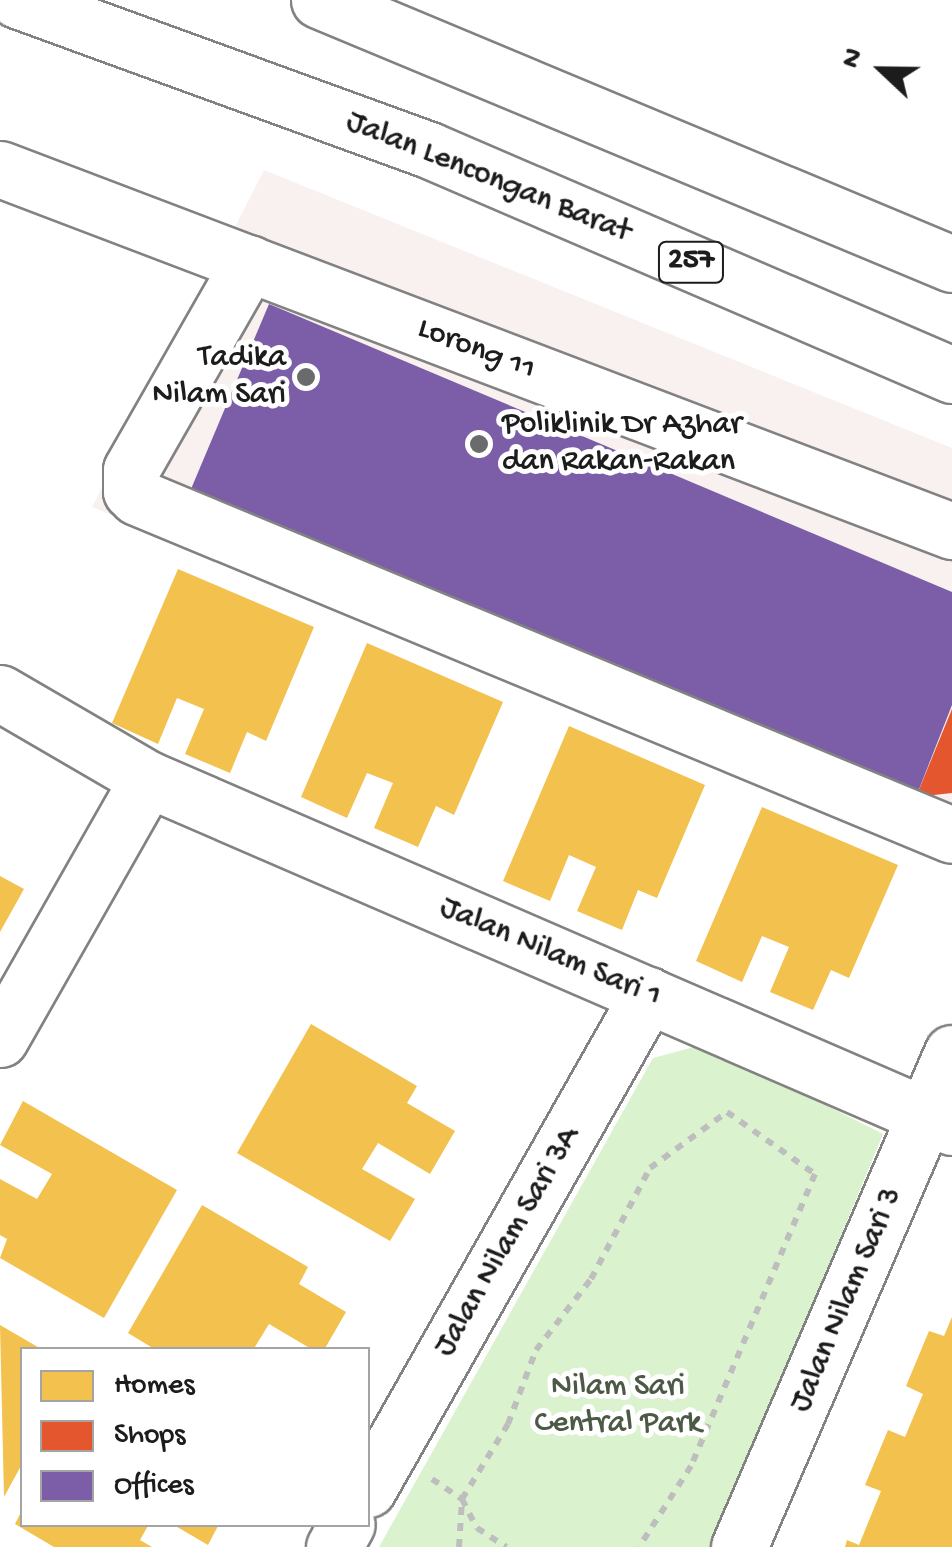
<!DOCTYPE html>
<html>
<head>
<meta charset="utf-8">
<style>
  body { margin:0 }
  #map { position:relative; width:952px; height:1547px; overflow:hidden; background:#fff; font-family:"Gochi Hand",sans-serif }
  div>[style] { position:absolute }
  .built>* { inset:0; background:#f9f1ef }
  .green>* { inset:0; background:#daf2cd }
  .homes>* { inset:0; background:#f2c14e }
  .shops>* { inset:0; background:#e4572e }
  .offices>* { inset:0; background:#7b5ea7 }
  .path>* { height:6px; margin-top:-3px; transform-origin:0; background:repeating-linear-gradient(90deg,#bebebe 0 8px,transparent 0 16px) }
  .roads { filter:drop-shadow(2px 0 #828282) drop-shadow(-2px 0 #828282) drop-shadow(0 2px #828282) drop-shadow(0 -2px #828282) }
  .minor>* { height:55px; margin:-27.5px; padding:0 27.5px; transform-origin:27.5px; border-radius:27.5px; background:#fff }
  .highway>* { height:55px; margin:-27.5px; padding:0 27.5px; transform-origin:27.5px; border-radius:27.5px; background:#fff }
  .dots>* { width:28px; height:28px; translate:-50% -50%; box-sizing:border-box; border:5px solid #fff; border-radius:50% }
  span { translate:-50% -50%; white-space:nowrap; text-align:center; line-height:1.15; -webkit-text-stroke:10px #fff; paint-order:stroke }
  .shield-label span { padding:2px 8px; background:#fff; border:2px solid; border-radius:8px; -webkit-text-stroke-width:0 }
  .shield-label { font-size:30px; color:#1c1c1c; font-weight:700 }
  .street-label { font-size:32px; color:#1c1c1c }
  .poi-label { font-size:32px; color:#1c1c1c }
  .right { translate:-100% -50%; text-align:right }
  .left { translate:0 -50%; text-align:left }
  .park-label { font-size:32px; color:#4c5945 }
  .legend { position:absolute; left:20px; top:1347px; width:350px; height:180px; box-sizing:border-box; background:#fff; border:2px solid #a4a4a4; margin:0; padding:12px 18px; list-style:none; font-size:30px; color:#1c1c1c }
  .legend li { display:flex; align-items:center; gap:20px; height:50px }
  .legend b { width:50px; border:2px solid #a4a4a4 }
  .north { position:absolute; left:832px; top:20px; width:100px; height:100px; -webkit-text-stroke:8px #fff; paint-order:stroke; rotate:292deg; font-size:28px; font-weight:700; line-height:40px; text-align:center; color:#1c1c1c }
  .north::after { content:''; display:block; margin:auto; width:35px; height:45px; background:#1c1c1c; clip-path:polygon(50% 0,100% 100%,50% 72%,0 100%) }
</style>
</head>
<body>
<div id="map">
  <div class="built">
    <i style="clip-path:polygon(264px 170px,952px 448px,952px 854px,92px 507px)"></i>
  </div>
  <div class="green">
    <i style="clip-path:polygon(705px 1044px,883px 1134px,712px 1547px,379px 1547px,653px 1058px)"></i>
  </div>
  <div class="homes">
    <i style="clip-path:polygon(178px 569px,314px 627px,266px 741px,247px 732px,230px 773px,185px 754px,204px 709px,177px 698px,158px 744px,112px 723px)"></i>
    <i style="clip-path:polygon(367px 643px,503px 702px,454px 815px,436px 806px,418px 847px,374px 828px,393px 783px,367px 773px,347px 818px,301px 797px)"></i>
    <i style="clip-path:polygon(569px 726px,705px 785px,657px 898px,638px 890px,622px 930px,577px 911px,596px 867px,569px 855px,550px 901px,503px 881px)"></i>
    <i style="clip-path:polygon(762px 807px,898px 865px,849px 978px,831px 970px,813px 1010px,770px 992px,789px 947px,762px 936px,742px 982px,696px 961px)"></i>
    <i style="clip-path:polygon(0 876px,24px 889px,0 932px)"></i>
    <i style="clip-path:polygon(311px 1024px,417px 1086px,407px 1103px,455px 1131px,430px 1174px,378px 1143px,362px 1169px,415px 1199px,390px 1241px,237px 1153px)"></i>
    <i style="clip-path:polygon(23px 1101px,177px 1190px,104px 1318px,0 1258px,7px 1239px,0 1235px,0 1179px,37px 1199px,52px 1174px,0 1145px)"></i>
    <i style="clip-path:polygon(202px 1205px,308px 1267px,299px 1284px,346px 1312px,324px 1350px,313px 1350px,269px 1324px,253px 1350px,156px 1350px,128px 1333px)"></i>
    <i style="clip-path:polygon(952px 1317px,952px 1547px,845px 1547px,847px 1540px,859px 1545px,881px 1491px,865px 1485px,888px 1430px,905px 1437px,923px 1394px,906px 1386px,929px 1331px,944px 1336px)"></i>
    <i style="clip-path:polygon(0 1325px,43px 1350px,22px 1350px,22px 1464px,4px 1497px)"></i>
    <i style="clip-path:polygon(22px 1510px,22px 1524px,149px 1524px,140px 1540px,152px 1547px,54px 1547px,15px 1524px)"></i>
    <i style="clip-path:polygon(172px 1524px,219px 1524px,208px 1545px)"></i>
  </div>
  <div class="shops">
    <i style="clip-path:polygon(952px 709px,952px 793px,916px 797px)"></i>
  </div>
  <div class="offices">
    <i style="clip-path:polygon(269px 304px,952px 592px,952px 705px,916px 797px,191px 489px)"></i>
  </div>
  <div class="path">
    <i style="left:432px;top:1479px;width:36px;rotate:34deg"></i>
    <i style="left:462px;top:1499px;width:33px;rotate:63deg"></i>
    <i style="left:477px;top:1528px;width:35px;rotate:33deg"></i>
    <i style="left:459px;top:1547px;width:48px;rotate:-86.4deg"></i>
    <i style="left:462px;top:1499px;width:88px;rotate:-58.5deg"></i>
    <i style="left:508px;top:1424px;width:79px;rotate:-69.3deg"></i>
    <i style="left:536px;top:1350px;width:90px;rotate:-52.2deg"></i>
    <i style="left:591px;top:1279px;width:126px;rotate:-62deg"></i>
    <i style="left:650px;top:1168px;width:95px;rotate:-36deg"></i>
    <i style="left:727px;top:1112px;width:108px;rotate:35.2deg"></i>
    <i style="left:815px;top:1174px;width:317px;rotate:113deg"></i>
    <i style="left:691px;top:1466px;width:96px;rotate:122.7deg"></i>
  </div>
  <div class="roads">
    <div class="minor">
      <i style="left:0;top:169px;width:1019px;rotate:20.82deg"></i>
      <i style="left:249px;top:263px;width:238px;rotate:119.7deg"></i>
      <i style="left:131px;top:470px;width:21px;rotate:90deg"></i>
      <i style="left:131px;top:491px;width:8px;rotate:45deg"></i>
      <i style="left:137px;top:497px;width:882px;rotate:22.52deg"></i>
      <i style="left:0;top:693px;width:171px;rotate:30.2deg"></i>
      <i style="left:148px;top:779px;width:876px;rotate:23.4deg"></i>
      <i style="left:0;top:1039px;width:299px;rotate:-60.4deg"></i>
      <i style="left:368px;top:1489px;width:568px;rotate:-60.46deg"></i>
      <i style="left:334px;top:1547px;width:26px;rotate:-61deg"></i>
      <i style="left:739px;top:1547px;width:538px;rotate:-66.68deg"></i>
    </div>
    <div class="highway">
      <i style="left:17px;top:0;width:438px;rotate:20deg"></i>
      <i style="left:429px;top:150px;width:569px;rotate:23.28deg"></i>
      <i style="left:319px;top:0;width:686px;rotate:22.64deg"></i>
    </div>
  </div>
  <div class="dots">
    <i style="left:306px;top:377px;background:#6b6b6b"></i>
    <i style="left:479px;top:444px;background:#6b6b6b"></i>
  </div>
  <div class="shield-label">
    <span style="left:691px;top:262px">257</span>
  </div>
  <div class="street-label">
    <span style="left:488px;top:178px;rotate:22deg">Jalan Lencongan Barat</span>
    <span style="left:476px;top:350px;rotate:21deg">Lorong 11</span>
    <span style="left:550px;top:953px;rotate:23deg">Jalan Nilam Sari 1</span>
    <span style="left:508px;top:1242px;rotate:-60deg">Jalan Nilam Sari 3A</span>
    <span style="left:847px;top:1300px;rotate:-67deg">Jalan Nilam Sari 3</span>
  </div>
  <div class="poi-label">
    <span class="right" style="left:286px;top:377px">Tadika<br>Nilam Sari</span>
    <span class="left" style="left:502px;top:444px">Poliklinik Dr Azhar<br>dan Rakan-Rakan</span>
  </div>
  <div class="park-label">
    <span style="left:618px;top:1406px">Nilam Sari<br>Central Park</span>
  </div>
  <ul class="legend">
  <li><b style="height:28px;background:#f2c14e"></b>Homes</li>
  <li><b style="height:28px;background:#e4572e"></b>Shops</li>
  <li><b style="height:28px;background:#7b5ea7"></b>Offices</li>
  </ul>
  <div class="north">N</div>
</div>
</body>
</html>
